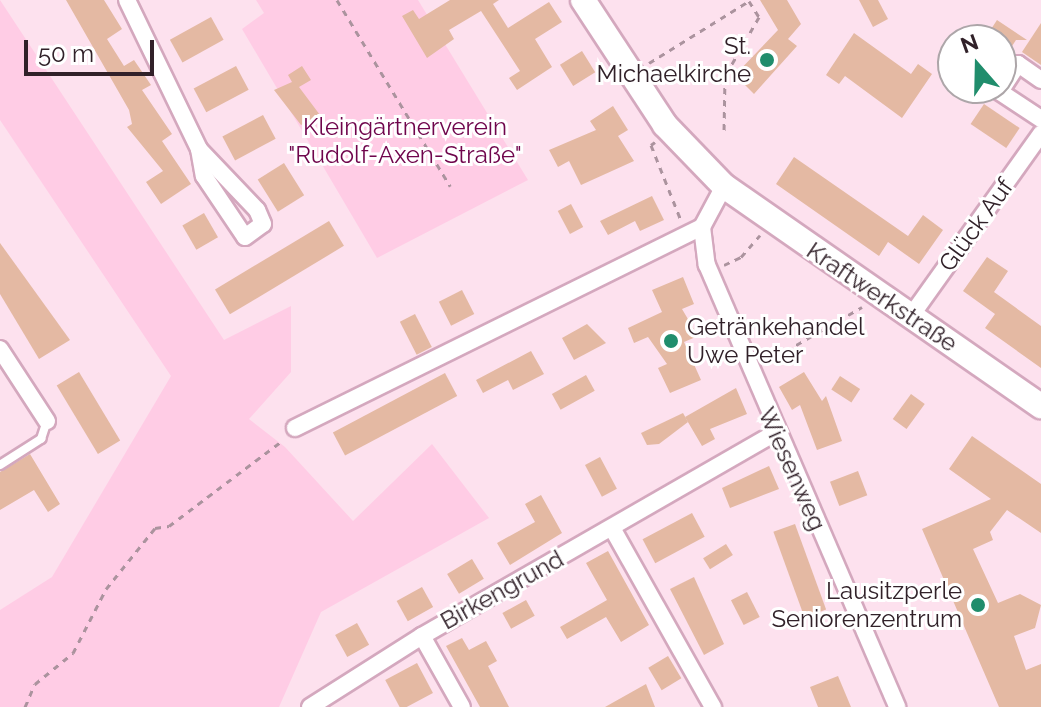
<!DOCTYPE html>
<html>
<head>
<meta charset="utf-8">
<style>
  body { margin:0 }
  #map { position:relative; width:1041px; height:707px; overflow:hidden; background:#fde1ee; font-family:Raleway,sans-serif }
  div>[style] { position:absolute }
  .green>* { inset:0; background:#ffcce5 }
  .building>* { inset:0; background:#e4b9a3; transform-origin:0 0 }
  .path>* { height:3px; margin-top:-1.5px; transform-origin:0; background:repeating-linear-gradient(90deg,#ab939e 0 6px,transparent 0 12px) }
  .roads { filter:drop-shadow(2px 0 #d4a8be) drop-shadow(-2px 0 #d4a8be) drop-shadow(0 2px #d4a8be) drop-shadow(0 -2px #d4a8be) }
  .service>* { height:8px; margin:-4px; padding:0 4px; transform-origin:4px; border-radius:4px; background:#fff }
  .minor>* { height:16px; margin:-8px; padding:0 8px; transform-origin:8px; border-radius:8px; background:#fff }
  .secondary>* { height:24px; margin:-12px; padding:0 12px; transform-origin:12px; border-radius:12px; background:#fff }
  .dots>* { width:22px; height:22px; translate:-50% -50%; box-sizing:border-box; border:4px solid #fff; border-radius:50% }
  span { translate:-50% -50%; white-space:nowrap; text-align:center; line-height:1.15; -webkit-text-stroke:6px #fff; paint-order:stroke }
  .poi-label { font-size:24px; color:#312129 }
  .right { translate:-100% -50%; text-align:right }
  .left { translate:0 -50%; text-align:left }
  .park-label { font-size:24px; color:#6f054c }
  .street-label { font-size:24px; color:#312129 }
  .north { position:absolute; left:937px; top:24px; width:80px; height:80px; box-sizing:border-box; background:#fff; border:2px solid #ada6a9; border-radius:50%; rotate:340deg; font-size:22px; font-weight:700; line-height:32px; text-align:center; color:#312129 }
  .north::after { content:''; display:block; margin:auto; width:28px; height:36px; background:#208d6c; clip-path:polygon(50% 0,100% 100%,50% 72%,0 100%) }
  .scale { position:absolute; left:24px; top:40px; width:130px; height:36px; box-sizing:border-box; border:4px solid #312129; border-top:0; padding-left:10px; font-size:24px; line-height:28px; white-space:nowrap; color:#312129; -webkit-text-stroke:6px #fff; paint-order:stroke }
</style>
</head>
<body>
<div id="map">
  <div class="green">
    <i style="clip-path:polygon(0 0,224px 340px,291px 306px,291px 372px,249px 419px,285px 447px,353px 521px,432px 444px,489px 518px,321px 612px,279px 707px,0 707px,0 610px,52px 577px,171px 376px,0 120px)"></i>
    <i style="clip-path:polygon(256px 0,418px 0,528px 180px,377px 258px,242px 29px,264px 13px)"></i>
  </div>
  <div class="building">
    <i style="clip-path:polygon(66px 0,104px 0,122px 29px,107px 39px,124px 66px,134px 60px,151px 85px,142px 90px,172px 134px,162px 141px,191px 184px,161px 204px,146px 182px,163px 171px,127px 127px,132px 124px,129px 110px)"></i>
    <i style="clip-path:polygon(450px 0,499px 0,493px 4px,508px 28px,549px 2px,562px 22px,535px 39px,552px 67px,517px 90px,509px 78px,520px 71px,481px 11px,449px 30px,454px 39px,427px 58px,402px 16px,413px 10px,419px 19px)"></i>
    <i style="clip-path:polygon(760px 0,787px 0,801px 24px,788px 39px,797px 46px,754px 94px,735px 75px,778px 30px)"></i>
    <i style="clip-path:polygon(859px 0,878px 0,888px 19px,873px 27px)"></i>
    <i style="left:211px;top:17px;width:26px;height:47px;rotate:61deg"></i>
    <i style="clip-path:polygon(997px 20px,1027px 40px,1016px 40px,1001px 63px,1001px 40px,984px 40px)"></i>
    <i style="clip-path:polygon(1041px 23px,1041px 65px,1022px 52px)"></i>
    <i style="clip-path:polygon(854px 33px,911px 74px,918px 64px,932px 74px,902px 118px,845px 76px,839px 84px,826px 75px)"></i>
    <i style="left:582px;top:51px;width:25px;height:26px;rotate:58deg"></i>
    <i style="left:236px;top:66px;width:27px;height:48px;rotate:62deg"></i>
    <i style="clip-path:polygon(302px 66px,311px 80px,299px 87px,320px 115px,301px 125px,274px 90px,292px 82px,288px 75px)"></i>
    <i style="clip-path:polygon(949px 88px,984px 88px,973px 104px)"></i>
    <i style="left:984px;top:104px;width:43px;height:24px;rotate:34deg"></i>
    <i style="clip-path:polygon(613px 106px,628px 130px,618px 136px,634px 161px,581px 185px,569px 161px,558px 167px,549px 150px,596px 130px,590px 121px)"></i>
    <i style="left:263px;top:115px;width:27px;height:46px;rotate:62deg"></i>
    <i style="clip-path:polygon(794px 157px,908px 236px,923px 215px,943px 230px,919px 264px,888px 242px,879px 256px,776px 184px)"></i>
    <i style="left:284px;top:163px;width:38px;height:31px;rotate:58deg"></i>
    <i style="clip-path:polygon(652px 196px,664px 220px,640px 231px,635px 221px,608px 235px,600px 221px)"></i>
    <i style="left:571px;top:204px;width:26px;height:15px;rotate:62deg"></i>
    <i style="left:204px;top:213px;width:28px;height:25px;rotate:60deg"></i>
    <i style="left:329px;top:221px;width:29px;height:133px;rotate:59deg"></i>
    <i style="clip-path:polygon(0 243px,70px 340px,39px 359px,0 294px)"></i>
    <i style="clip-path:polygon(987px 257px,1008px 271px,994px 292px,1041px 326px,1041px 368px,985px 328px,995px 314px,963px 291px)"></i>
    <i style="clip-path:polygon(683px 277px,694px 304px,682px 309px,698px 336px,684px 342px,701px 380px,670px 393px,658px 368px,667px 364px,648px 337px,634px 343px,628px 328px,662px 312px,652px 290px)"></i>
    <i style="left:462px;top:290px;width:27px;height:26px;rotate:63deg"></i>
    <i style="left:415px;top:314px;width:37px;height:17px;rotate:63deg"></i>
    <i style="clip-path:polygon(587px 324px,606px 343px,574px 360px,562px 338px)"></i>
    <i style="clip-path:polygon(531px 351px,544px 374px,513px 390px,508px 380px,483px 393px,476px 380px)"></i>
    <i style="left:79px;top:372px;width:80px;height:26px;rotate:59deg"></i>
    <i style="clip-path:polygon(804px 372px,822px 401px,826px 396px,842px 441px,817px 450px,800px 405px,792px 410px,779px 387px)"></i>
    <i style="left:445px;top:373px;width:26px;height:127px;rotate:62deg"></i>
    <i style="left:586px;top:375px;width:18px;height:39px;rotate:61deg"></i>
    <i style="left:840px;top:376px;width:24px;height:16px;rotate:33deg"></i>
    <i style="clip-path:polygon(736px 388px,747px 414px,710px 429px,715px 439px,702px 446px,685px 417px)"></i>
    <i style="left:911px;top:394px;width:17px;height:31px;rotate:36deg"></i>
    <i style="clip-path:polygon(683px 413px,688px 422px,659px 444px,647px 445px,641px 433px)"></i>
    <i style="clip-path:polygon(972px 436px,1041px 484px,1041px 533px,1007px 510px,990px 532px,993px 540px,973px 549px,998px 603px,1020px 594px,1041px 605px,1035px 628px,1014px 636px,1026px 670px,1041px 664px,1041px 707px,999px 707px,922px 529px,991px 499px,949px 469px)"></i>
    <i style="clip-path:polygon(30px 454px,60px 504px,48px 512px,34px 490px,0 510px,0 472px)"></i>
    <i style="left:600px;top:457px;width:36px;height:17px;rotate:62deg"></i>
    <i style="clip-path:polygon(769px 466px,779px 489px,730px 508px,722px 488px)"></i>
    <i style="left:858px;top:471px;width:26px;height:30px;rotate:69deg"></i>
    <i style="clip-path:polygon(541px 495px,562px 533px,510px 565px,497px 543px,535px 522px,525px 504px)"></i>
    <i style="left:692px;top:513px;width:27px;height:56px;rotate:62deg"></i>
    <i style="left:795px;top:524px;width:91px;height:23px;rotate:70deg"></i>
    <i style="left:726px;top:544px;width:13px;height:27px;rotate:58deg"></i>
    <i style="clip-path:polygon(608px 551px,649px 625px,621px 642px,606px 617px,567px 639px,560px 627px,607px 600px,586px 563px)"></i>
    <i style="left:472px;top:559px;width:23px;height:29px;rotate:59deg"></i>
    <i style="clip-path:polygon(694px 577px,724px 644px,704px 655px,670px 589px)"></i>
    <i style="left:422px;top:587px;width:23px;height:29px;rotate:61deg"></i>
    <i style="left:747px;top:592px;width:28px;height:18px;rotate:63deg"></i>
    <i style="left:526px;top:600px;width:18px;height:27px;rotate:61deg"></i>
    <i style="left:357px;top:623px;width:25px;height:25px;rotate:61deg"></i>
    <i style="clip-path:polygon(462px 638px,469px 650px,486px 641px,497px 661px,488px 666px,509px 707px,480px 707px,446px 646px)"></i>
    <i style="left:668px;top:656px;width:26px;height:23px;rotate:59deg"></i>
    <i style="left:417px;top:663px;width:34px;height:36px;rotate:62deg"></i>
    <i style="clip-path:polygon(838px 676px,851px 707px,818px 707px,810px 687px)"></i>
    <i style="clip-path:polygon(646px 684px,655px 707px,605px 707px)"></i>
  </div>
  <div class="path">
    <i style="left:337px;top:0;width:218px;rotate:58.7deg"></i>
    <i style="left:649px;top:63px;width:118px;rotate:-31.8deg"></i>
    <i style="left:749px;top:1px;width:19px;rotate:58deg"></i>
    <i style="left:759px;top:17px;width:68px;rotate:120deg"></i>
    <i style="left:725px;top:76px;width:55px;rotate:91deg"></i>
    <i style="left:655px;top:142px;width:5px;rotate:143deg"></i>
    <i style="left:651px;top:145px;width:79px;rotate:68.3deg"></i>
    <i style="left:724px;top:265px;width:19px;rotate:-25deg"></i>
    <i style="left:741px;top:257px;width:29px;rotate:-49deg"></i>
    <i style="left:765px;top:363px;width:112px;rotate:-30deg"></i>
    <i style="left:25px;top:707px;width:25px;rotate:-67deg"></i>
    <i style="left:35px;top:684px;width:49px;rotate:-39.2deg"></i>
    <i style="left:73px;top:653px;width:72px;rotate:-62.7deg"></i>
    <i style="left:106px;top:589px;width:78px;rotate:-51.2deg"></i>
    <i style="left:155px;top:528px;width:14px;rotate:-8deg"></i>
    <i style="left:169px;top:526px;width:143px;rotate:-37deg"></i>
  </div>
  <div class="roads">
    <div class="service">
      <i style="left:0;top:465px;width:49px;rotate:-32.4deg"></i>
      <i style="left:41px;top:439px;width:19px;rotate:-72deg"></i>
    </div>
    <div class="minor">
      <i style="left:127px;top:0;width:165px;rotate:64.2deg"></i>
      <i style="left:199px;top:149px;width:27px;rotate:80deg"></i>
      <i style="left:204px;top:176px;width:73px;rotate:56.1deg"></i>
      <i style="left:245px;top:237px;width:22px;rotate:-36deg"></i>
      <i style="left:263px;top:224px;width:15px;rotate:-113deg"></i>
      <i style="left:257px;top:210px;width:84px;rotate:-133.6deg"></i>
      <i style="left:1041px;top:80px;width:28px;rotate:-145deg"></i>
      <i style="left:1018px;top:64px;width:33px;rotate:123deg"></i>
      <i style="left:1000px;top:92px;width:49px;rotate:33.4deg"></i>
      <i style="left:724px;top:186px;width:47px;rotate:118.2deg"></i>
      <i style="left:702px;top:227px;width:38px;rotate:83deg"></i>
      <i style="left:707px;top:265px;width:481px;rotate:66.7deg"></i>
      <i style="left:911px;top:316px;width:224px;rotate:-54.5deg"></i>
      <i style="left:0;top:349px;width:86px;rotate:56.9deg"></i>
      <i style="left:295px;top:428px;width:454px;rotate:-26.3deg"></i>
      <i style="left:612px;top:528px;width:206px;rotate:60.6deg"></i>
      <i style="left:422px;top:636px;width:81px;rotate:60.6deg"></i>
      <i style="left:310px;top:707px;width:133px;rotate:-32.4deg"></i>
      <i style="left:422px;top:636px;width:409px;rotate:-29.9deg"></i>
    </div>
    <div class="secondary">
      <i style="left:583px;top:0;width:149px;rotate:56.7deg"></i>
      <i style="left:665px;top:125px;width:85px;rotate:46deg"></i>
      <i style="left:724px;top:186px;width:386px;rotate:34.8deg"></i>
    </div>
  </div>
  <div class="dots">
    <i style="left:767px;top:60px;background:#208d6c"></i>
    <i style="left:671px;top:341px;background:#208d6c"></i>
    <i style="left:978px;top:605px;background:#208d6c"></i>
  </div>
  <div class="poi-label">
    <span class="right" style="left:751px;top:60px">St.<br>Michaelkirche</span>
    <span class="left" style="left:687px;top:341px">Getränkehandel<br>Uwe Peter</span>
    <span class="right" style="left:962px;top:605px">Lausitzperle<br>Seniorenzentrum</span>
  </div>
  <div class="park-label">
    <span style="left:405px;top:141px">Kleingärtnerverein<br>"Rudolf-Axen-Straße"</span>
  </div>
  <div class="street-label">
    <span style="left:976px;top:225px;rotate:-54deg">Glück Auf</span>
    <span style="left:882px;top:297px;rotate:34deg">Kraftwerkstraße</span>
    <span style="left:792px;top:469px;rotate:66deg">Wiesenweg</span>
    <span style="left:502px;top:590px;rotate:-29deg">Birkengrund</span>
  </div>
  <div class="north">N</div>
  <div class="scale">50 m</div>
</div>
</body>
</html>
